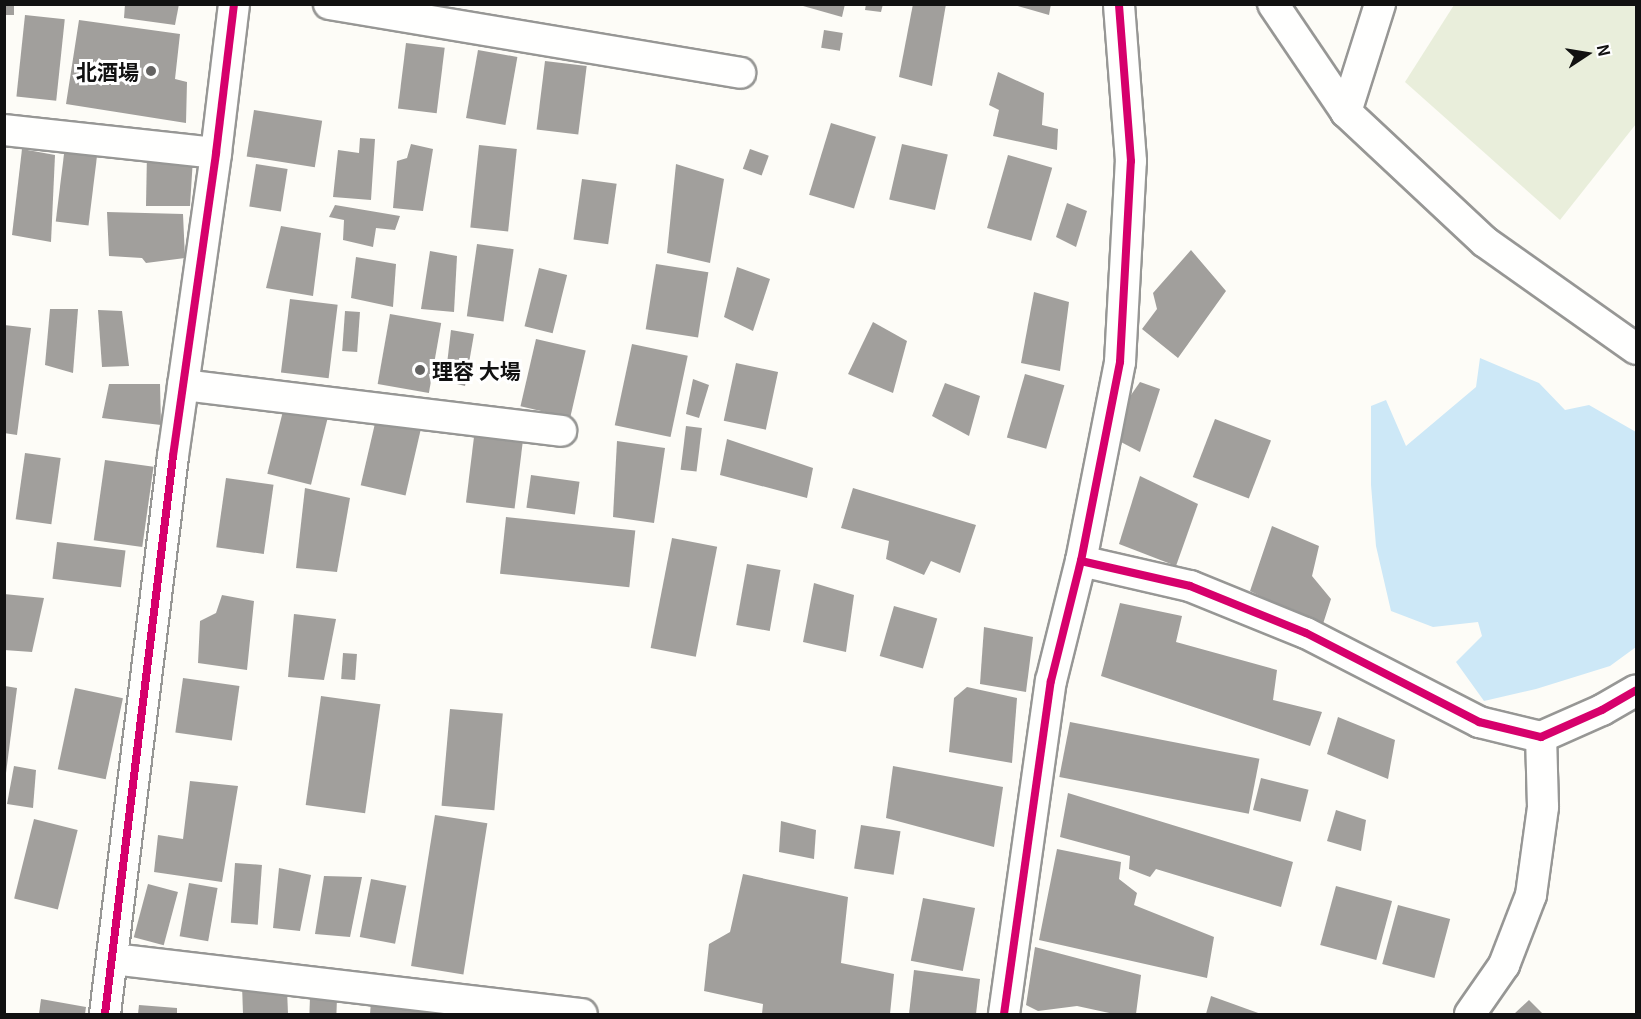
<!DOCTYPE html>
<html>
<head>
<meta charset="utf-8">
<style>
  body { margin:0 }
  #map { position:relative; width:1641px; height:1019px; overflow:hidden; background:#fdfcf7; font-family:Georgia,"Noto Sans JP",serif }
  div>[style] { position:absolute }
  .cemetery>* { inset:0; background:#e9eedb }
  .water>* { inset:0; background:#cde8f7 }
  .building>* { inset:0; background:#a19f9c; transform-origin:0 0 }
  .roads { filter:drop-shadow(2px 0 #979795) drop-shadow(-2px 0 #979795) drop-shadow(0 2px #979795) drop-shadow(0 -2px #979795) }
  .minor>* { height:30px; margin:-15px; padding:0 15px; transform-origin:15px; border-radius:15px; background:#fffffe }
  .cycleway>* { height:8px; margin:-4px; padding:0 4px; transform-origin:4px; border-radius:4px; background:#d6006c }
  .dots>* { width:16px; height:16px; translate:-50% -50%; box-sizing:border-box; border:3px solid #fff; border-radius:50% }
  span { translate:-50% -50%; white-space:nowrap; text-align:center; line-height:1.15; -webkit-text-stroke:6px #fff; paint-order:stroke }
  .poi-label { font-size:21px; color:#111; font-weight:700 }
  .right { translate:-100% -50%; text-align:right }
  .left { translate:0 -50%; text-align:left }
  .frame { position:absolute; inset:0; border:6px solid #111; pointer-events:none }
  .north { position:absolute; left:1557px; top:24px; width:60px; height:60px; -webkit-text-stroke:4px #fff; paint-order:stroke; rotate:78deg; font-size:16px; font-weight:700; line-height:24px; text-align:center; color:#111 }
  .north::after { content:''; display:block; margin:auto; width:21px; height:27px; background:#111; clip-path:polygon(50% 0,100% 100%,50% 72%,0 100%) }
</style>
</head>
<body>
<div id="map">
  <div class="cemetery">
    <i style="clip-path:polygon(1454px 5px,1636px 5px,1636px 124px,1560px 220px,1405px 82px)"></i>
  </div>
  <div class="water">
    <i style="clip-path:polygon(1480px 358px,1539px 383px,1565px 410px,1589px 405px,1636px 432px,1636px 647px,1610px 666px,1536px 689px,1484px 701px,1456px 662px,1482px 636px,1478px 622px,1433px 627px,1391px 611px,1376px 546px,1371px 485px,1371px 406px,1386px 400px,1406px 446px,1476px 387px)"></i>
  </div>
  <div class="building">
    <i style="left:4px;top:4px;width:10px;height:11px"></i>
    <i style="clip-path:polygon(125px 4px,179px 4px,175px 25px,124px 18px)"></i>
    <i style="clip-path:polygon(796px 4px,845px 4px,842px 17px)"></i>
    <i style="clip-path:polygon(866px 4px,883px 4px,881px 12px,865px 10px)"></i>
    <i style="clip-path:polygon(913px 4px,946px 4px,932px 86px,899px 77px)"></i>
    <i style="clip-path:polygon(1011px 4px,1051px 4px,1049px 15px)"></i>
    <i style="left:25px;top:15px;width:40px;height:82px;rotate:6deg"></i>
    <i style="clip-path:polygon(79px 20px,180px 34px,175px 79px,187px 82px,186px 123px,66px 104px)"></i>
    <i style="left:824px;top:30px;width:19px;height:18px;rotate:9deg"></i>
    <i style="left:406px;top:43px;width:39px;height:66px;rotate:7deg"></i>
    <i style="left:478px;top:50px;width:40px;height:69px;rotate:10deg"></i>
    <i style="left:545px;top:61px;width:42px;height:69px;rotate:7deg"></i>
    <i style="clip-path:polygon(998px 72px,1044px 93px,1042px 125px,1058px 129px,1057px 150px,993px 136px,999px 110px,989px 105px)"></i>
    <i style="left:254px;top:110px;width:69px;height:47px;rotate:9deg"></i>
    <i style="left:831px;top:123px;width:47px;height:75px;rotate:17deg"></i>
    <i style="clip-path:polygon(360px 138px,375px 139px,371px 200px,333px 197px,338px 150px,359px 153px)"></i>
    <i style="clip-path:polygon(411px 144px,433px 149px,423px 211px,393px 208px,397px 161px,407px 158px)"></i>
    <i style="left:902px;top:144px;width:47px;height:57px;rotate:13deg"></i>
    <i style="left:479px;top:145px;width:38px;height:83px;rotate:6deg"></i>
    <i style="left:65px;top:146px;width:33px;height:76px;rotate:7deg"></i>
    <i style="clip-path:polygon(22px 149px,55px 155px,51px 242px,12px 235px)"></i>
    <i style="left:750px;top:149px;width:20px;height:21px;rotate:20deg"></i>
    <i style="clip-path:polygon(147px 152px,193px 158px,190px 206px,146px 206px)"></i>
    <i style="left:1008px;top:155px;width:46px;height:76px;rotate:16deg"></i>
    <i style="left:256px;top:164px;width:32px;height:43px;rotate:9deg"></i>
    <i style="clip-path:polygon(676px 164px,724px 179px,710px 263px,667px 253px)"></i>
    <i style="left:582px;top:179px;width:35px;height:61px;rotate:8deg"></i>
    <i style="clip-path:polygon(1067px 203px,1087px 211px,1076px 247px,1056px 237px)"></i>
    <i style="clip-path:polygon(335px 205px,400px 216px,395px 230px,376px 228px,373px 247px,343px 240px,344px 220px,329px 217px)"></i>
    <i style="clip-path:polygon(107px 212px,183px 214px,185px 258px,146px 263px,142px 258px,109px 256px)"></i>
    <i style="clip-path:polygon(281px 226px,321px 233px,313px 296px,266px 288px)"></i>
    <i style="left:477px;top:244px;width:37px;height:73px;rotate:8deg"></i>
    <i style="clip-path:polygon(1191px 250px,1226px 291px,1178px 358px,1142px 329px,1157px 309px,1153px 293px)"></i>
    <i style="clip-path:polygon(430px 251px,457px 256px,454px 312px,421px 309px)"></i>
    <i style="clip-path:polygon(356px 257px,396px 264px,393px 307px,351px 298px)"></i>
    <i style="left:656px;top:264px;width:53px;height:66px;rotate:9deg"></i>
    <i style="clip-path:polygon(737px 267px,770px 279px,753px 331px,724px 317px)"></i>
    <i style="left:539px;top:268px;width:29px;height:60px;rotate:14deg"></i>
    <i style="clip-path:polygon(1034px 292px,1069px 302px,1060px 371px,1021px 363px)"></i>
    <i style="left:290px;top:299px;width:48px;height:74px;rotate:7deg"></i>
    <i style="clip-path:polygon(50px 309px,78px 309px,73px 373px,45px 365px)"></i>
    <i style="clip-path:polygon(98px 310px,122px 311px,129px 366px,102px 367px)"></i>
    <i style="left:345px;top:311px;width:15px;height:40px;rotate:4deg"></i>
    <i style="left:390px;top:314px;width:52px;height:71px;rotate:10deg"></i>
    <i style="clip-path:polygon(873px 322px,907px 341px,893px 393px,848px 374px)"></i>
    <i style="clip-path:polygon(4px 325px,31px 328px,17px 435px,4px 433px)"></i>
    <i style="clip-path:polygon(451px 330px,474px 334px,465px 386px,445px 381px)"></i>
    <i style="left:536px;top:339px;width:51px;height:69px;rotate:13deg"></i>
    <i style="left:632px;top:344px;width:57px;height:83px;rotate:12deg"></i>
    <i style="left:736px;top:363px;width:43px;height:59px;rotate:12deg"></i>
    <i style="left:1025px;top:374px;width:41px;height:66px;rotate:16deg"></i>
    <i style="clip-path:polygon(693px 379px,709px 385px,699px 418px,686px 414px)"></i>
    <i style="clip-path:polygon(1140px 382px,1160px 389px,1140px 452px,1119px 441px,1124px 405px)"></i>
    <i style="clip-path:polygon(945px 383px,980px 396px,969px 436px,932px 416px)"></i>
    <i style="clip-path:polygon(109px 384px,160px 384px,161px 425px,102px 418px)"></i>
    <i style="left:285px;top:403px;width:45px;height:73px;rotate:14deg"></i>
    <i style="left:376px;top:419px;width:46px;height:68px;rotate:13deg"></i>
    <i style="left:1215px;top:419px;width:60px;height:62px;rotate:21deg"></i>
    <i style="left:686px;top:426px;width:16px;height:44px;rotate:7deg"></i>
    <i style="left:474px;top:437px;width:49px;height:66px;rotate:7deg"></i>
    <i style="clip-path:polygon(727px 439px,813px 468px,807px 498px,720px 475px)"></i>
    <i style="clip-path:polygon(617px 441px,665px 448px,654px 523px,613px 517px)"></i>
    <i style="left:25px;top:453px;width:36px;height:67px;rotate:8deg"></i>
    <i style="left:105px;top:460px;width:49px;height:81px;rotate:8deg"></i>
    <i style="left:531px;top:475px;width:49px;height:33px;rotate:8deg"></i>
    <i style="clip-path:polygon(1140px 476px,1198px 504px,1176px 566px,1119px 544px)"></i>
    <i style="left:226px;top:478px;width:48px;height:70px;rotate:8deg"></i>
    <i style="clip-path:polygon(305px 488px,350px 498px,337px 572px,296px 568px)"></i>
    <i style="clip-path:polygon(853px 488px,976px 525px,960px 573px,931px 561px,924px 575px,886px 559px,889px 541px,841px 528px)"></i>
    <i style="left:506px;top:517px;width:130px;height:57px;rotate:6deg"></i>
    <i style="clip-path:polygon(1272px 526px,1319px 546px,1312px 576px,1331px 599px,1322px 627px,1250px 591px)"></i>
    <i style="left:672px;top:538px;width:46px;height:112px;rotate:11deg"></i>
    <i style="left:57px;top:542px;width:69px;height:37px;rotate:7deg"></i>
    <i style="left:747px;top:564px;width:34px;height:62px;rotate:10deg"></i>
    <i style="clip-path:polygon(814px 583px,854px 595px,846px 652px,803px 642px)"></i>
    <i style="clip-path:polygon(4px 594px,44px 598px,32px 652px,4px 650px)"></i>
    <i style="clip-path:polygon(222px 595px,254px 601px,247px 670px,198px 663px,200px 621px,216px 613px)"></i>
    <i style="clip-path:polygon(1120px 603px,1182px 616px,1176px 642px,1277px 670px,1273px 700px,1322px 712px,1310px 746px,1101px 676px)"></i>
    <i style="left:894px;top:606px;width:45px;height:52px;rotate:16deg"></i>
    <i style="clip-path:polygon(294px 614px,336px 619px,324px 680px,288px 677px)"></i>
    <i style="clip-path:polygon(984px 627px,1033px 637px,1026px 692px,980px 684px)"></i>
    <i style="left:343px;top:653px;width:14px;height:26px;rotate:4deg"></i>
    <i style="left:183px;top:678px;width:57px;height:55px;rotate:8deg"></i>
    <i style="clip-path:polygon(5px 686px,17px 688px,6px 773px,5px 773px)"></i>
    <i style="clip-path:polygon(967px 687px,1017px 698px,1012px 763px,949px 752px,954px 698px)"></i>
    <i style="left:75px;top:688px;width:49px;height:83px;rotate:12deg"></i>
    <i style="left:321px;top:696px;width:60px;height:110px;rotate:8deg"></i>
    <i style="left:450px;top:709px;width:53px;height:97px;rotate:5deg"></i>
    <i style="clip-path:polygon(1338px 717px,1395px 740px,1388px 779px,1327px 754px)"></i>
    <i style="left:1070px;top:722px;width:193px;height:56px;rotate:11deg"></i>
    <i style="clip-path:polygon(14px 766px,36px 770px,33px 808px,7px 804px)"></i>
    <i style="clip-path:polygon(893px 766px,1003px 787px,994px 847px,886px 818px)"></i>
    <i style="left:1261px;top:778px;width:49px;height:33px;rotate:14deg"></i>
    <i style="clip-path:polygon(190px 781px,238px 786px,222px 882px,154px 872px,158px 835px,183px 839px)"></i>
    <i style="clip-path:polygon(1068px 793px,1293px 862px,1281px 907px,1156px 869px,1150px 877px,1129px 869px,1130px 856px,1060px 837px)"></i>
    <i style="clip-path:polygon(1336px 810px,1366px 820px,1361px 851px,1327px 841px)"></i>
    <i style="left:435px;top:815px;width:53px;height:153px;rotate:9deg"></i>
    <i style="left:34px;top:819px;width:45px;height:82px;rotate:14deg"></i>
    <i style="clip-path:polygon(781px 821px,816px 830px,814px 859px,779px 852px)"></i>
    <i style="left:861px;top:825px;width:40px;height:44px;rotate:9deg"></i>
    <i style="clip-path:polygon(1057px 849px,1121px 862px,1119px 879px,1137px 893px,1134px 905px,1214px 937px,1207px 978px,1039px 940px)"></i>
    <i style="left:235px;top:863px;width:27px;height:60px;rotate:4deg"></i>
    <i style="clip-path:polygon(279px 868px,311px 875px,300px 931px,273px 928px)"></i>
    <i style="clip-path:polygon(743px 874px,848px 897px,841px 963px,894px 974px,890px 1014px,762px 1014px,763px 1004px,704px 991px,709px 944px,730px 932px)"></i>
    <i style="clip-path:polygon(324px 876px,362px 877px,350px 937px,315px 934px)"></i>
    <i style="left:371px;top:879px;width:36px;height:59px;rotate:11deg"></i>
    <i style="left:189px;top:883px;width:29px;height:54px;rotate:10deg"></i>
    <i style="left:148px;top:884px;width:31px;height:55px;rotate:15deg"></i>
    <i style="left:1336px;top:886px;width:58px;height:61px;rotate:15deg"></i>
    <i style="left:923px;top:898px;width:53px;height:64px;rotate:11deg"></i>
    <i style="left:1398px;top:905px;width:54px;height:61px;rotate:15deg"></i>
    <i style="clip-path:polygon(1035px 947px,1141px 975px,1136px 1014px,1114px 1014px,1077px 1006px,1038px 1011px,1026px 1005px)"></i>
    <i style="clip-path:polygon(914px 970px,980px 979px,976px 1014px,909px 1014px)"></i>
    <i style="clip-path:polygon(242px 985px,287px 989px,288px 1014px,243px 1014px)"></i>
    <i style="clip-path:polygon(1211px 996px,1261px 1014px,1206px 1014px)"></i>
    <i style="left:310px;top:997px;width:27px;height:17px;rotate:2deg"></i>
    <i style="clip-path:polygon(41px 999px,86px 1007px,85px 1014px,39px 1014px)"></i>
    <i style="clip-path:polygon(1529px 1000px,1543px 1014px,1514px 1014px)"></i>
    <i style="clip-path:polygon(371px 1002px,428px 1006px,428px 1014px,370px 1014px)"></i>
    <i style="clip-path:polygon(139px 1005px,177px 1008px,177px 1014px,138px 1014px)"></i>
  </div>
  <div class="roads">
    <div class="minor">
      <i style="left:329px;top:4px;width:417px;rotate:9.5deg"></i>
      <i style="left:1273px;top:4px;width:130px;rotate:55.9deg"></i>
      <i style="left:1346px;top:112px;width:190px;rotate:43.1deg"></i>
      <i style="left:1485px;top:242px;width:185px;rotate:35.3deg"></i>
      <i style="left:1346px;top:112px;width:113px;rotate:-72.5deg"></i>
      <i style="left:4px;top:130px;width:213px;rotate:6.2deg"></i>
      <i style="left:183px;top:385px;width:381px;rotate:6.9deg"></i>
      <i style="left:1081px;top:561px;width:112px;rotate:12.9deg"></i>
      <i style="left:1190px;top:586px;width:125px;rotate:22.1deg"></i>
      <i style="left:1306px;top:633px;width:195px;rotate:27.2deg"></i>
      <i style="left:1479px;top:722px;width:64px;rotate:13.6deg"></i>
      <i style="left:1541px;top:737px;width:67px;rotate:-23.9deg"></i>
      <i style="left:1602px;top:710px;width:39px;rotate:-30deg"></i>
      <i style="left:113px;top:959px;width:472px;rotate:6.7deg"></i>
      <i style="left:105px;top:1014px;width:562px;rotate:-83.05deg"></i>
      <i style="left:173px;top:456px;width:306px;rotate:-81.9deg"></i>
      <i style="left:216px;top:153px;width:150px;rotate:-83.1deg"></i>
      <i style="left:1004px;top:1014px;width:336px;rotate:-82deg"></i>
      <i style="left:1051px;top:681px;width:124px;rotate:-76deg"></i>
      <i style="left:1081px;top:561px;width:203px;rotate:-78.9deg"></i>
      <i style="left:1120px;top:362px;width:201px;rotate:-86.9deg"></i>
      <i style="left:1131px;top:161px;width:157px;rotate:-94.4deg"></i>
      <i style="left:1470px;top:1014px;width:60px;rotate:-55.2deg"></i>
      <i style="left:1504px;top:965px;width:75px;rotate:-68.9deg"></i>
      <i style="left:1531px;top:895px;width:89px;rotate:-82.2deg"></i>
      <i style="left:1543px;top:807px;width:70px;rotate:-91.6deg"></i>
    </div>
  </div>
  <div class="cycleway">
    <i style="left:1081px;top:561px;width:112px;rotate:12.9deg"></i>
    <i style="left:1190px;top:586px;width:125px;rotate:22.1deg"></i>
    <i style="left:1306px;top:633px;width:195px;rotate:27.2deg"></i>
    <i style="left:1479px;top:722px;width:64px;rotate:13.6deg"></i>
    <i style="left:1541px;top:737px;width:67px;rotate:-23.9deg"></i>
    <i style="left:1602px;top:710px;width:39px;rotate:-30deg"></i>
    <i style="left:105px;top:1014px;width:562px;rotate:-83.05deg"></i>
    <i style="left:173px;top:456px;width:306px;rotate:-81.9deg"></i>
    <i style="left:216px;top:153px;width:150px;rotate:-83.1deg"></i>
    <i style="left:1004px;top:1014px;width:336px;rotate:-82deg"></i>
    <i style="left:1051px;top:681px;width:124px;rotate:-76deg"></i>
    <i style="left:1081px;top:561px;width:203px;rotate:-78.9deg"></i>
    <i style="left:1120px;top:362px;width:201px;rotate:-86.9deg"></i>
    <i style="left:1131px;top:161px;width:157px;rotate:-94.4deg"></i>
  </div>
  <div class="dots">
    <i style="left:151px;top:71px;background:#646362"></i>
    <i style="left:420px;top:370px;background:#646362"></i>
  </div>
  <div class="poi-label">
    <span class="right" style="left:139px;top:71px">北酒場</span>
    <span class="left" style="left:432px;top:370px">理容 大場</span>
  </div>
  <div class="frame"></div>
  <div class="north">N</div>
</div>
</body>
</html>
